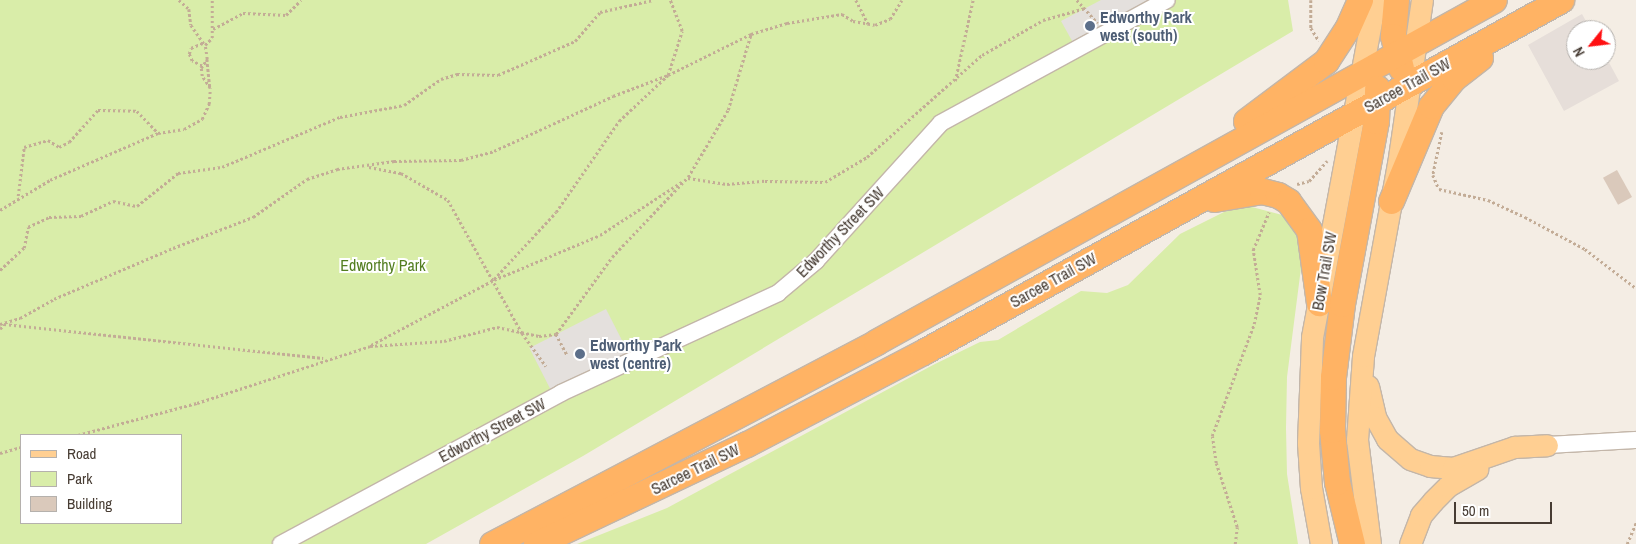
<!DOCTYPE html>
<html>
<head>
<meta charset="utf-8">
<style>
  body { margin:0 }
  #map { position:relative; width:1636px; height:544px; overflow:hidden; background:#f4ede4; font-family:"Archivo Narrow",sans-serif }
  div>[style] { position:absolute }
  .industrial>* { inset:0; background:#e6ded9 }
  .green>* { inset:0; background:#d9eda9 }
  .parking>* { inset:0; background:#e4e0dd; transform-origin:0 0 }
  .building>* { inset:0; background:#dac9bb; transform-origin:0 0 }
  .path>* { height:2.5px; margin-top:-1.25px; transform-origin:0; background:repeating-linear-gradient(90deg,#c3ac96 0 2.5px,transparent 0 5px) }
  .roads { filter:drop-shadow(1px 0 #c3b6a9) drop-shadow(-1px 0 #c3b6a9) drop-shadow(0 1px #c3b6a9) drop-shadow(0 -1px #c3b6a9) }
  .minor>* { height:16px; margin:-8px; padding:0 8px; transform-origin:8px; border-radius:8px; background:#fff }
  .major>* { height:21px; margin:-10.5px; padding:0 10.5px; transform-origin:10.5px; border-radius:10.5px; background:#ffcf92 }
  .highway>* { height:25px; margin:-12.5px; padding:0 12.5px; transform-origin:12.5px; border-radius:12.5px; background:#ffb364 }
  .dots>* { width:14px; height:14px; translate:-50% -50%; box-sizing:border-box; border:2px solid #fff; border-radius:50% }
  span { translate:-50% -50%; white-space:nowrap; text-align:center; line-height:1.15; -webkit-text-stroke:4px #fff; paint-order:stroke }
  .service-label { font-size:16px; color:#4e5e75; font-weight:700 }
  .left { translate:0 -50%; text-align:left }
  .street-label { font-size:16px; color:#473c33 }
  .park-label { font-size:16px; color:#537e21 }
  .legend { position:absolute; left:20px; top:434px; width:162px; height:90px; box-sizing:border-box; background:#fff; border:1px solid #b5b1ad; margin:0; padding:6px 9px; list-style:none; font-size:15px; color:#473c33 }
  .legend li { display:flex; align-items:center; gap:10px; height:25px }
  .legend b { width:25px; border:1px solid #b5b1ad }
  .north { position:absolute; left:1566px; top:20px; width:50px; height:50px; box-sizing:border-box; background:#fff; border:1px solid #b5b1ad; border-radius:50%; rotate:241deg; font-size:14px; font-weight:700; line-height:20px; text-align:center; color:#473c33 }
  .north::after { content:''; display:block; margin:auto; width:18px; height:22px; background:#ff1012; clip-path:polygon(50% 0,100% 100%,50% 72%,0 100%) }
  .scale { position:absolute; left:1454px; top:502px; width:98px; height:22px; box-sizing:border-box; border:2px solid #473c33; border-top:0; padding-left:6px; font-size:15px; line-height:18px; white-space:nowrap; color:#473c33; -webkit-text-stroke:4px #fff; paint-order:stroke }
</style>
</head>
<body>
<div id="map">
  <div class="industrial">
    <i style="clip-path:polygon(1582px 14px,1591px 30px,1576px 30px,1576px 60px,1606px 60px,1606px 57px,1619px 81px,1564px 111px,1528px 45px)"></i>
  </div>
  <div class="green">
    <i style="clip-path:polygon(evenodd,0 0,1288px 0,1293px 31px,583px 456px,426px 544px,0 544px,0 0,21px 435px,181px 435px,181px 523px,21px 523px,21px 435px)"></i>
    <i style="clip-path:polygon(1248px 206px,1286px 216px,1301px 235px,1301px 268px,1287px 377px,1286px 428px,1287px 474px,1298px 544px,577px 544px,667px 508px,933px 365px,980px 342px,998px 340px,1081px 291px,1107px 293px,1128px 285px,1180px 234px,1224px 212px)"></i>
  </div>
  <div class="parking">
    <i style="clip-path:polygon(1101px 0,1164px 0,1076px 48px,1061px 21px)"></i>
    <i style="left:606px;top:309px;width:57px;height:86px;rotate:63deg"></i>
  </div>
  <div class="building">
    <i style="left:1617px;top:170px;width:31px;height:16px;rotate:61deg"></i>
  </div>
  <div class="path">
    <i style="left:179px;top:0;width:13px;rotate:42deg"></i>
    <i style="left:189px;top:9px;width:16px;rotate:83deg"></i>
    <i style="left:191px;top:25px;width:24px;rotate:55deg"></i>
    <i style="left:856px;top:0;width:27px;rotate:63deg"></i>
    <i style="left:1077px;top:0;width:31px;rotate:48deg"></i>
    <i style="left:1311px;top:0;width:28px;rotate:90deg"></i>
    <i style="left:1311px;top:28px;width:15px;rotate:58deg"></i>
    <i style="left:213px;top:29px;width:34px;rotate:-28deg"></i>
    <i style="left:243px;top:13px;width:43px;rotate:2.7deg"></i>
    <i style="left:286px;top:15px;width:21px;rotate:-45deg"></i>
    <i style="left:207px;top:59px;width:29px;rotate:84deg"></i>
    <i style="left:202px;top:66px;width:11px;rotate:-153deg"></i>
    <i style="left:192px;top:61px;width:8px;rotate:-113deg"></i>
    <i style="left:189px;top:54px;width:6px;rotate:-72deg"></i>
    <i style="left:191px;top:48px;width:13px;rotate:-23deg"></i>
    <i style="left:955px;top:81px;width:83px;rotate:-77.5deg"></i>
    <i style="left:1442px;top:132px;width:44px;rotate:101.8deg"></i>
    <i style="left:1433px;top:175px;width:15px;rotate:67deg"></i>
    <i style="left:1439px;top:189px;width:50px;rotate:12.7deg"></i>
    <i style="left:1488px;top:200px;width:41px;rotate:24.7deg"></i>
    <i style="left:1525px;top:217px;width:68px;rotate:28.1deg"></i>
    <i style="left:1585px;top:249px;width:64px;rotate:37.4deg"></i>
    <i style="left:369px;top:167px;width:33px;rotate:11deg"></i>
    <i style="left:401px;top:173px;width:54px;rotate:29.9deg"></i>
    <i style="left:448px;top:200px;width:152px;rotate:60.9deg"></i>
    <i style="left:522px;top:333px;width:41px;rotate:54deg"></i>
    <i style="left:688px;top:178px;width:39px;rotate:9deg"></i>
    <i style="left:727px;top:184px;width:38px;rotate:-5deg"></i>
    <i style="left:765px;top:181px;width:60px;rotate:1deg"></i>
    <i style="left:825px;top:182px;width:49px;rotate:-30.8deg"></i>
    <i style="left:867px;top:157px;width:154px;rotate:-41.6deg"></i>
    <i style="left:982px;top:55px;width:70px;rotate:-29.8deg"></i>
    <i style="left:1043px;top:20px;width:44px;rotate:-15.9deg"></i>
    <i style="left:1297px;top:184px;width:12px;rotate:-14deg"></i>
    <i style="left:1309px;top:181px;width:27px;rotate:-48deg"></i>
    <i style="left:18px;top:196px;width:49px;rotate:-83deg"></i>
    <i style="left:24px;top:147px;width:25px;rotate:-16deg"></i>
    <i style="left:48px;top:140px;width:13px;rotate:32deg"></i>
    <i style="left:59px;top:147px;width:11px;rotate:-27deg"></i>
    <i style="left:69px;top:142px;width:43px;rotate:-47.8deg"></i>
    <i style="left:98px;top:110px;width:39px;rotate:1deg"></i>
    <i style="left:137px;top:111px;width:30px;rotate:46deg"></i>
    <i style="left:158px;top:133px;width:26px;rotate:-9deg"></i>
    <i style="left:184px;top:129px;width:21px;rotate:-29deg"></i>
    <i style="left:202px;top:119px;width:17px;rotate:-65deg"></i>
    <i style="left:209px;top:104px;width:16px;rotate:-86deg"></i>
    <i style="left:210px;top:88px;width:14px;rotate:-124deg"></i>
    <i style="left:202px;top:76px;width:8px;rotate:-97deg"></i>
    <i style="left:201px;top:68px;width:11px;rotate:-56deg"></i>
    <i style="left:207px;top:59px;width:14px;rotate:-98deg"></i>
    <i style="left:205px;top:45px;width:10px;rotate:-45deg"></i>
    <i style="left:212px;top:38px;width:38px;rotate:-90deg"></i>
    <i style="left:0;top:210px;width:58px;rotate:-31deg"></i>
    <i style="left:50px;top:180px;width:118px;rotate:-23.5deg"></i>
    <i style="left:0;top:270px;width:33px;rotate:-43deg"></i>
    <i style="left:24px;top:248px;width:21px;rotate:-79deg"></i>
    <i style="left:28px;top:227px;width:23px;rotate:-25deg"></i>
    <i style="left:49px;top:217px;width:32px;rotate:-2deg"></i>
    <i style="left:81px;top:216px;width:35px;rotate:-25deg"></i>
    <i style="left:113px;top:201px;width:25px;rotate:12deg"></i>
    <i style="left:137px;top:206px;width:53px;rotate:-38.8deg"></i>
    <i style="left:178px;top:173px;width:44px;rotate:-7.8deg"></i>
    <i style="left:222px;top:167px;width:128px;rotate:-23deg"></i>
    <i style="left:340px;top:117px;width:65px;rotate:-10.6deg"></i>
    <i style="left:404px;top:105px;width:45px;rotate:-35.1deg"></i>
    <i style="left:441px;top:79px;width:17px;rotate:-17deg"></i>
    <i style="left:457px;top:74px;width:41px;rotate:1.4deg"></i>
    <i style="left:498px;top:75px;width:84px;rotate:-23.8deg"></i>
    <i style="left:575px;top:41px;width:38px;rotate:-49deg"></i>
    <i style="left:600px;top:12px;width:54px;rotate:-12.8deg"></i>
    <i style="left:494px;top:279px;width:91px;rotate:-47.2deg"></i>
    <i style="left:556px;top:212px;width:111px;rotate:-55.3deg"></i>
    <i style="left:619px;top:121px;width:67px;rotate:-43.2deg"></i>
    <i style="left:668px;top:75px;width:46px;rotate:-72.3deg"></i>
    <i style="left:682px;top:31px;width:33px;rotate:-111deg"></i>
    <i style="left:0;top:324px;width:21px;rotate:-17deg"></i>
    <i style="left:20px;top:318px;width:39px;rotate:-29deg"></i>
    <i style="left:54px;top:299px;width:129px;rotate:-23.2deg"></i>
    <i style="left:173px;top:248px;width:86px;rotate:-21.2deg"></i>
    <i style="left:253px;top:217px;width:66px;rotate:-35.1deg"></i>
    <i style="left:307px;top:179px;width:32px;rotate:-18deg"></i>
    <i style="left:337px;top:169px;width:58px;rotate:-8deg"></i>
    <i style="left:394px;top:161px;width:67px;rotate:-0.9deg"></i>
    <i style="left:461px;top:160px;width:34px;rotate:-15deg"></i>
    <i style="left:494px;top:151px;width:131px;rotate:-24.8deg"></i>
    <i style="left:613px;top:96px;width:59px;rotate:-20.9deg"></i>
    <i style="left:668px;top:75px;width:93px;rotate:-26.3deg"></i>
    <i style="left:751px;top:34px;width:38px;rotate:-17deg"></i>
    <i style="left:787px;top:23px;width:56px;rotate:-9.3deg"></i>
    <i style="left:842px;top:14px;width:13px;rotate:32deg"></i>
    <i style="left:853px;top:21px;width:22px;rotate:10deg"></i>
    <i style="left:875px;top:25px;width:16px;rotate:-22deg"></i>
    <i style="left:890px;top:19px;width:22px;rotate:-58deg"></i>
    <i style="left:0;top:329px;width:6px;rotate:-51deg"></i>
    <i style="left:4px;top:324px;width:321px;rotate:6.1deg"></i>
    <i style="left:556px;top:334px;width:24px;rotate:62deg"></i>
    <i style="left:371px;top:345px;width:139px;rotate:-27.9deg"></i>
    <i style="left:494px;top:280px;width:115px;rotate:-23deg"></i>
    <i style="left:600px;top:235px;width:99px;rotate:-33deg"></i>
    <i style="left:78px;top:435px;width:123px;rotate:-15.1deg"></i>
    <i style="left:197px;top:403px;width:182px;rotate:-18.2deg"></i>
    <i style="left:370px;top:346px;width:74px;rotate:-3.9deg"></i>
    <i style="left:444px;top:341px;width:55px;rotate:-14.8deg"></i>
    <i style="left:497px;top:327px;width:43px;rotate:12.1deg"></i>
    <i style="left:539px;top:336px;width:17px;rotate:-7deg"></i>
    <i style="left:556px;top:334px;width:95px;rotate:-54deg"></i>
    <i style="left:612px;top:257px;width:110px;rotate:-46.5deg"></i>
    <i style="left:688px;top:177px;width:78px;rotate:-59.2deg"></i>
    <i style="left:728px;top:110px;width:79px;rotate:-73.2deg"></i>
    <i style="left:0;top:453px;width:22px;rotate:-16deg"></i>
    <i style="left:1235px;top:544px;width:17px;rotate:-83deg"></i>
    <i style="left:1237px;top:527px;width:67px;rotate:-108.2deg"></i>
    <i style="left:1216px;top:463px;width:27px;rotate:-98deg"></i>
    <i style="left:1212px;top:436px;width:120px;rotate:-69.4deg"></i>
    <i style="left:1254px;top:324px;width:30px;rotate:-78deg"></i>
    <i style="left:1260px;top:295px;width:46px;rotate:-98.8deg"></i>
    <i style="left:1253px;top:250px;width:41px;rotate:-67.2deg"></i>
    <i style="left:1627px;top:544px;width:23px;rotate:-67deg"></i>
  </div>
  <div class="roads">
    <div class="minor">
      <i style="left:1547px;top:445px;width:89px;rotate:-3.2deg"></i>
      <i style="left:281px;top:544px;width:318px;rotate:-28.3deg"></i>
      <i style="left:561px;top:393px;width:239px;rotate:-24.7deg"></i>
      <i style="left:778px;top:293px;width:50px;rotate:-40.1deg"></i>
      <i style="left:816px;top:261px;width:186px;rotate:-47.8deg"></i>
      <i style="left:941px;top:123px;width:257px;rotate:-28.6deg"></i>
    </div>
    <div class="major">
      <i style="left:1368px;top:386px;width:32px;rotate:77deg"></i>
      <i style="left:1375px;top:417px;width:25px;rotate:61deg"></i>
      <i style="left:1387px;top:439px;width:30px;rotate:41deg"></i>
      <i style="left:1410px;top:459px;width:21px;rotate:19deg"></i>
      <i style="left:1430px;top:466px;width:23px;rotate:5deg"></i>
      <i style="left:1453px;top:468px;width:65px;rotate:-19deg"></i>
      <i style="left:1514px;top:447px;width:33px;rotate:-3deg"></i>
      <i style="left:1321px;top:544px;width:57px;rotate:-100.1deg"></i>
      <i style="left:1311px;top:488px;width:45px;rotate:-93.8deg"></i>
      <i style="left:1308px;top:443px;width:106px;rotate:-87.8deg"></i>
      <i style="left:1312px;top:337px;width:343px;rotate:-79.4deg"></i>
      <i style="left:1370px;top:544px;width:105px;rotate:-97.1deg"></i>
      <i style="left:1357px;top:440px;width:84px;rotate:-85.9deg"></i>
      <i style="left:1363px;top:356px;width:195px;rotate:-79.7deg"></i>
      <i style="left:1398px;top:164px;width:166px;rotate:-81.7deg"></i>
      <i style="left:1410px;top:544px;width:31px;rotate:-69deg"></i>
      <i style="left:1421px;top:515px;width:18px;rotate:-49deg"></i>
      <i style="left:1433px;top:501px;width:21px;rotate:-45deg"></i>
      <i style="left:1448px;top:486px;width:34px;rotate:-30deg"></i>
    </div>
    <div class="highway">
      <i style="left:1396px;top:0;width:36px;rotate:95deg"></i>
      <i style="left:1393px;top:36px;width:33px;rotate:76deg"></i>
      <i style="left:1246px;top:121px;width:100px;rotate:-36.9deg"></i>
      <i style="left:1326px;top:61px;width:38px;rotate:-57deg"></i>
      <i style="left:1347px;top:29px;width:32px;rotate:-66deg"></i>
      <i style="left:1214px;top:199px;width:49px;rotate:-9.5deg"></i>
      <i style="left:1262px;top:191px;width:16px;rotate:14deg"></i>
      <i style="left:1278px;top:195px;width:12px;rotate:31deg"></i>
      <i style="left:1288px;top:201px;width:36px;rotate:54deg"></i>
      <i style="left:1309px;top:230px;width:74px;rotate:82.2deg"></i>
      <i style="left:1391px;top:201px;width:103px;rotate:-67.2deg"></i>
      <i style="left:1431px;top:106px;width:36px;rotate:-51deg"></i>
      <i style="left:1454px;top:78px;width:33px;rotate:-38deg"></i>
      <i style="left:492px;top:544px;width:434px;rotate:-27.7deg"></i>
      <i style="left:876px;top:342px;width:706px;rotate:-28.96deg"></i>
      <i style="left:536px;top:544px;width:233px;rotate:-25.4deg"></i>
      <i style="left:747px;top:444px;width:199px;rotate:-27.6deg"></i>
      <i style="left:923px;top:352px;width:729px;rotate:-28.89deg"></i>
      <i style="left:1352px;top:544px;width:64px;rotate:-103.6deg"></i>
      <i style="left:1337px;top:482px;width:52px;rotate:-95.5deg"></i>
      <i style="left:1332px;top:430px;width:53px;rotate:-88.9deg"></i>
      <i style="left:1333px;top:377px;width:74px;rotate:-83deg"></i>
      <i style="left:1342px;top:304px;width:186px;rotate:-79.5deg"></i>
      <i style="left:1376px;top:121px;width:33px;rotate:-88deg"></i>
    </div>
  </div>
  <div class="dots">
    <i style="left:1090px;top:26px;background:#5c6f8a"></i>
    <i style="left:580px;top:354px;background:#5c6f8a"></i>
  </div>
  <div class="service-label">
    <span class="left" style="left:1100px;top:26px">Edworthy Park<br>west (south)</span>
    <span class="left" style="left:590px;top:354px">Edworthy Park<br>west (centre)</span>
  </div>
  <div class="street-label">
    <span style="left:1407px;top:85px;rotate:-29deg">Sarcee Trail SW</span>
    <span style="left:840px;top:232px;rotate:-46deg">Edworthy Street SW</span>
    <span style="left:1324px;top:271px;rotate:-80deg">Bow Trail SW</span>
    <span style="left:1053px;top:280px;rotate:-29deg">Sarcee Trail SW</span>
    <span style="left:492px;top:430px;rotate:-28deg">Edworthy Street SW</span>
    <span style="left:695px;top:469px;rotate:-26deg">Sarcee Trail SW</span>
  </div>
  <div class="park-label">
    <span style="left:383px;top:265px">Edworthy Park</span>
  </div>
  <ul class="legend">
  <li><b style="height:6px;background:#ffcf92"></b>Road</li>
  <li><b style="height:14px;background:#d9eda9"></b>Park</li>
  <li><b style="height:14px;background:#dac9bb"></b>Building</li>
  </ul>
  <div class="north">N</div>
  <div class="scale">50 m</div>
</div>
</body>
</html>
